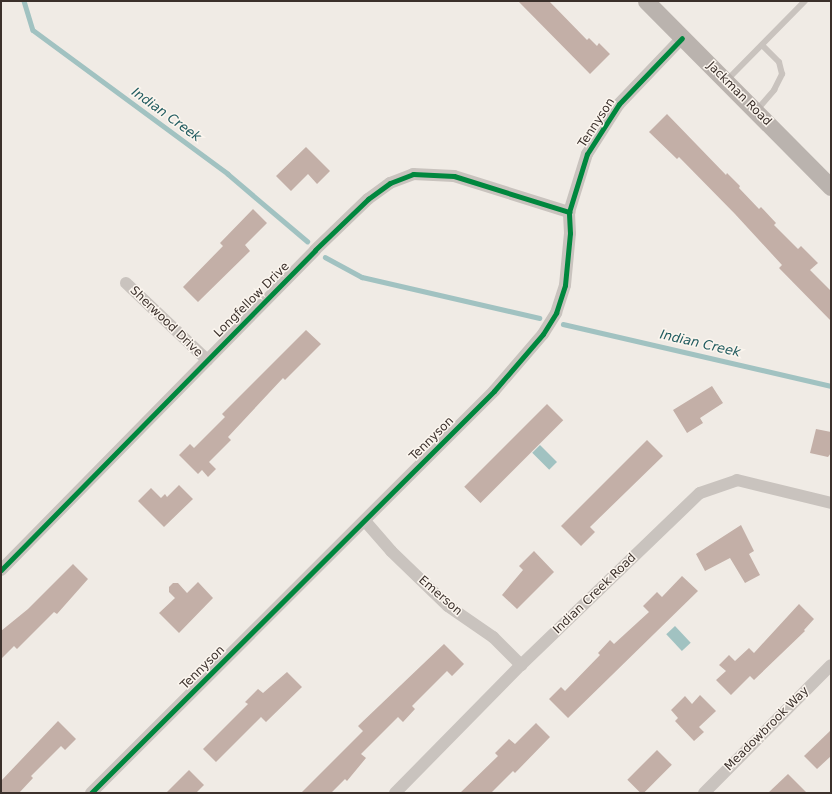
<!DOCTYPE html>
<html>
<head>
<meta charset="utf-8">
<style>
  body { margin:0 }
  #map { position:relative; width:832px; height:794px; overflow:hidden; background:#f0ebe5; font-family:"DejaVu Sans",sans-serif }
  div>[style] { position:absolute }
  .water>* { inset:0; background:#a1c2c1; transform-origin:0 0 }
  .stream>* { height:4.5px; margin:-2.25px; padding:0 2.25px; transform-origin:2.25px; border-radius:2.25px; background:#a1c2c1 }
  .building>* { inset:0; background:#c3afa7; transform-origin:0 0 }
  .lane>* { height:6px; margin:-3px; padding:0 3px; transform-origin:3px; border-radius:3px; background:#c9c3be }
  .street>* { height:12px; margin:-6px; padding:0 6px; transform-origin:6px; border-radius:6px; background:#c9c3be }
  .secondary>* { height:17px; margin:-8.5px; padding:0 8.5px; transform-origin:8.5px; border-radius:8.5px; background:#bab3ae }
  .cycleway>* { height:5px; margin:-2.5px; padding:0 2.5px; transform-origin:2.5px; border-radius:2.5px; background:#00873e }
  span { translate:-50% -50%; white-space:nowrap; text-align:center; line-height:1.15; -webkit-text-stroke:3px #fbf5ee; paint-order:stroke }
  .street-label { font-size:12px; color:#3b302b }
  .water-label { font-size:13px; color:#1f5a5e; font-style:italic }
  .frame { position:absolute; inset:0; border:2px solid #3b302b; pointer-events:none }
</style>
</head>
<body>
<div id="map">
  <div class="water">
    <i style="left:540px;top:445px;width:24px;height:11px;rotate:45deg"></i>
    <i style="left:675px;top:626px;width:23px;height:12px;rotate:47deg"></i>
  </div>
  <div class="stream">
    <i style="left:24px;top:1px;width:30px;rotate:73deg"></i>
    <i style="left:33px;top:30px;width:242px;rotate:36.4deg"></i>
    <i style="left:228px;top:174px;width:104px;rotate:40.3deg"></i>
    <i style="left:325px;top:257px;width:42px;rotate:28.4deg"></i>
    <i style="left:362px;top:277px;width:182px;rotate:13deg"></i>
    <i style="left:563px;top:324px;width:275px;rotate:13deg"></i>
  </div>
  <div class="building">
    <i style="clip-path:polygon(518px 1px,549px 1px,587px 40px,589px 38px,597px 46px,599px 43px,610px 54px,590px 74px)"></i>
    <i style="clip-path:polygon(667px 114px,726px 175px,727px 173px,740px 186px,739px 188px,759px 209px,761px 207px,776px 223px,774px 225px,798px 249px,801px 246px,818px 263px,810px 270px,831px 291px,831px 321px,779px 268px,782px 265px,735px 214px,679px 157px,677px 159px,649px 132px)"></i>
    <i style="clip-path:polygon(306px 147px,330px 171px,317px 184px,308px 174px,291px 191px,276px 176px)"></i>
    <i style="clip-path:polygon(253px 209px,267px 223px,245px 245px,250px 251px,198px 302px,183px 287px,223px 246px,220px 243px)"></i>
    <i style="clip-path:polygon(306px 330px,321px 344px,285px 380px,283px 378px,228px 437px,231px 440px,209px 462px,216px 469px,208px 477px,202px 470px,198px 474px,179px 455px,190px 444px,194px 448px,225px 417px,222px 414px)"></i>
    <i style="clip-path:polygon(712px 386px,723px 403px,700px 418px,703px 423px,687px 433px,673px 410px)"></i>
    <i style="left:547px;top:404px;width:23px;height:117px;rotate:45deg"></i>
    <i style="clip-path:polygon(816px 429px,831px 432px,831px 453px,828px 457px,810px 453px)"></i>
    <i style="clip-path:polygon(647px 440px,663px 456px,590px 527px,595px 532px,581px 546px,561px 526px)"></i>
    <i style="clip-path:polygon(179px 485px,193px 499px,164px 527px,138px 501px,151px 488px,161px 498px,165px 494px,167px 497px)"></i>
    <i style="clip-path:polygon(741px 525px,754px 551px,749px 554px,760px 575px,745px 583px,730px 558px,705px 571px,696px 554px)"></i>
    <i style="clip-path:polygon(534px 551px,554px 572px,517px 609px,502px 595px,523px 570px,519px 566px)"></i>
    <i style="clip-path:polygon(73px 564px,88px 579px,57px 614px,54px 612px,17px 649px,14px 646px,1px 659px,1px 631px,28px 609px)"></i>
    <i style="clip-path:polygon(682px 576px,698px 591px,568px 718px,549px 699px,561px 687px,565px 691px,600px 655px,598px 653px,610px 640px,614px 644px,649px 612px,643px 606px,657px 592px,662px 597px)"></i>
    <i style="clip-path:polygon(198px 582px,213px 598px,179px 633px,159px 613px,175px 598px,169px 592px,169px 587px,173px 583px,178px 583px,187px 593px)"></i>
    <i style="clip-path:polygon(799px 604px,814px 619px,804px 630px,805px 631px,754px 680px,750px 676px,731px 695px,716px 680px,726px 671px,719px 665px,729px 655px,735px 661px,749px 648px,754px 653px)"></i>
    <i style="clip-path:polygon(444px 644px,464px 664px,452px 676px,447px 671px,412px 706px,415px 709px,403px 722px,398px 717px,361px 754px,366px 758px,347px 781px,345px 779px,331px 793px,301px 793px,363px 731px,358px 726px)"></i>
    <i style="clip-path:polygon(287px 672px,302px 687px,266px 722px,261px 717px,216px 762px,203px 749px,248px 704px,245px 702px,258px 689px,263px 693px)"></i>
    <i style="clip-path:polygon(700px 695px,716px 711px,699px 727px,704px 732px,694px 741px,675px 721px,678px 718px,671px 710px,685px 696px,692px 704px)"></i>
    <i style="clip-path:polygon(58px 721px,76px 739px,65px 750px,61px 746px,31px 776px,33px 778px,19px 793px,1px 793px,1px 781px)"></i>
    <i style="clip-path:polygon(536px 723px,550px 737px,515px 773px,513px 771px,491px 793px,460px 793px,498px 756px,495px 753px,509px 739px,515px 744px)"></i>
    <i style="clip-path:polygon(831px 730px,831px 756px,817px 769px,804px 756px)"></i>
    <i style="left:657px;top:750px;width:21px;height:42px;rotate:45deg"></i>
    <i style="clip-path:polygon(189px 770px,204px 785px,196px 793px,166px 793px)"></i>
    <i style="clip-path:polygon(788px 774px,807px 793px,768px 793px)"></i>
  </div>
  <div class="lane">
    <i style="left:727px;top:80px;width:111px;rotate:-45.4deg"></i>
    <i style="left:756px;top:111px;width:28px;rotate:-49deg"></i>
    <i style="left:774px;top:90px;width:18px;rotate:-63deg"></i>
    <i style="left:782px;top:74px;width:12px;rotate:-104deg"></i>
    <i style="left:779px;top:62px;width:24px;rotate:-135deg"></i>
  </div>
  <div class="street">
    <i style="left:126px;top:283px;width:112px;rotate:43.5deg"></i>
    <i style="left:365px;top:521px;width:40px;rotate:49deg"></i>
    <i style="left:391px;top:551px;width:79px;rotate:44deg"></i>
    <i style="left:448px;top:606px;width:55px;rotate:34.6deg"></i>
    <i style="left:493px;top:637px;width:40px;rotate:45deg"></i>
    <i style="left:1px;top:570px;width:448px;rotate:-45.5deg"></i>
    <i style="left:315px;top:250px;width:74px;rotate:-43.9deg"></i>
    <i style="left:368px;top:199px;width:27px;rotate:-36deg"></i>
    <i style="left:390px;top:183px;width:25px;rotate:-21deg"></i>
    <i style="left:413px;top:174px;width:41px;rotate:2.8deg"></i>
    <i style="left:454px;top:176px;width:121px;rotate:17.4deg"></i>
    <i style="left:91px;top:793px;width:569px;rotate:-44.93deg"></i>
    <i style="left:494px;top:391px;width:75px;rotate:-49.3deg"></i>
    <i style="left:543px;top:334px;width:25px;rotate:-58deg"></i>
    <i style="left:556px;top:313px;width:29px;rotate:-72deg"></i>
    <i style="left:565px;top:285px;width:52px;rotate:-84.5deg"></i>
    <i style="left:570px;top:233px;width:21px;rotate:-93deg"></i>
    <i style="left:569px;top:212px;width:61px;rotate:-72.8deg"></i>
    <i style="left:587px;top:154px;width:59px;rotate:-57.4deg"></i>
    <i style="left:619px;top:104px;width:91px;rotate:-46.3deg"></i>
    <i style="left:395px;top:793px;width:180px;rotate:-45.5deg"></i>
    <i style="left:521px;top:665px;width:248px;rotate:-43.9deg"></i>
    <i style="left:700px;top:493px;width:39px;rotate:-19deg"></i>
    <i style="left:737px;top:480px;width:97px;rotate:13.7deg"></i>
    <i style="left:704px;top:793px;width:180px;rotate:-45.2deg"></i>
  </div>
  <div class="secondary">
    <i style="left:646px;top:1px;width:262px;rotate:45.2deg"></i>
  </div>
  <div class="cycleway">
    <i style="left:1px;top:570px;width:448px;rotate:-45.5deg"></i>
    <i style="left:315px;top:250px;width:74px;rotate:-43.9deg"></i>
    <i style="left:368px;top:199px;width:27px;rotate:-36deg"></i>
    <i style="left:390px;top:183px;width:25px;rotate:-21deg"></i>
    <i style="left:413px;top:174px;width:41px;rotate:2.8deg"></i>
    <i style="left:454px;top:176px;width:121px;rotate:17.4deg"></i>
    <i style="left:91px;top:793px;width:569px;rotate:-44.93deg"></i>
    <i style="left:494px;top:391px;width:75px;rotate:-49.3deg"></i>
    <i style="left:543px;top:334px;width:25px;rotate:-58deg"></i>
    <i style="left:556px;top:313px;width:29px;rotate:-72deg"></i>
    <i style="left:565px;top:285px;width:52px;rotate:-84.5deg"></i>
    <i style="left:570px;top:233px;width:21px;rotate:-93deg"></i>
    <i style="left:569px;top:212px;width:61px;rotate:-72.8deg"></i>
    <i style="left:587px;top:154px;width:59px;rotate:-57.4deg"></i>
    <i style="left:619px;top:104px;width:91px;rotate:-46.3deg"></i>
  </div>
  <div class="street-label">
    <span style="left:739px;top:94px;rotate:45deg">Jackman Road</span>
    <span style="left:597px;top:123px;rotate:-57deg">Tennyson</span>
    <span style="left:252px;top:300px;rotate:-45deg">Longfellow Drive</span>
    <span style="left:166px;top:322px;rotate:44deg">Sherwood Drive</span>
    <span style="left:432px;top:439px;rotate:-45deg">Tennyson</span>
    <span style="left:595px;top:594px;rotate:-44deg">Indian Creek Road</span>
    <span style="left:440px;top:596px;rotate:41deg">Emerson</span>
    <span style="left:203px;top:668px;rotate:-45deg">Tennyson</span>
    <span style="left:767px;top:729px;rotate:-45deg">Meadowbrook Way</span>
  </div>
  <div class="water-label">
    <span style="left:166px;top:115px;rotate:36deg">Indian Creek</span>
    <span style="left:700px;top:344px;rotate:13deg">Indian Creek</span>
  </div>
  <div class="frame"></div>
</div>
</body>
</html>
